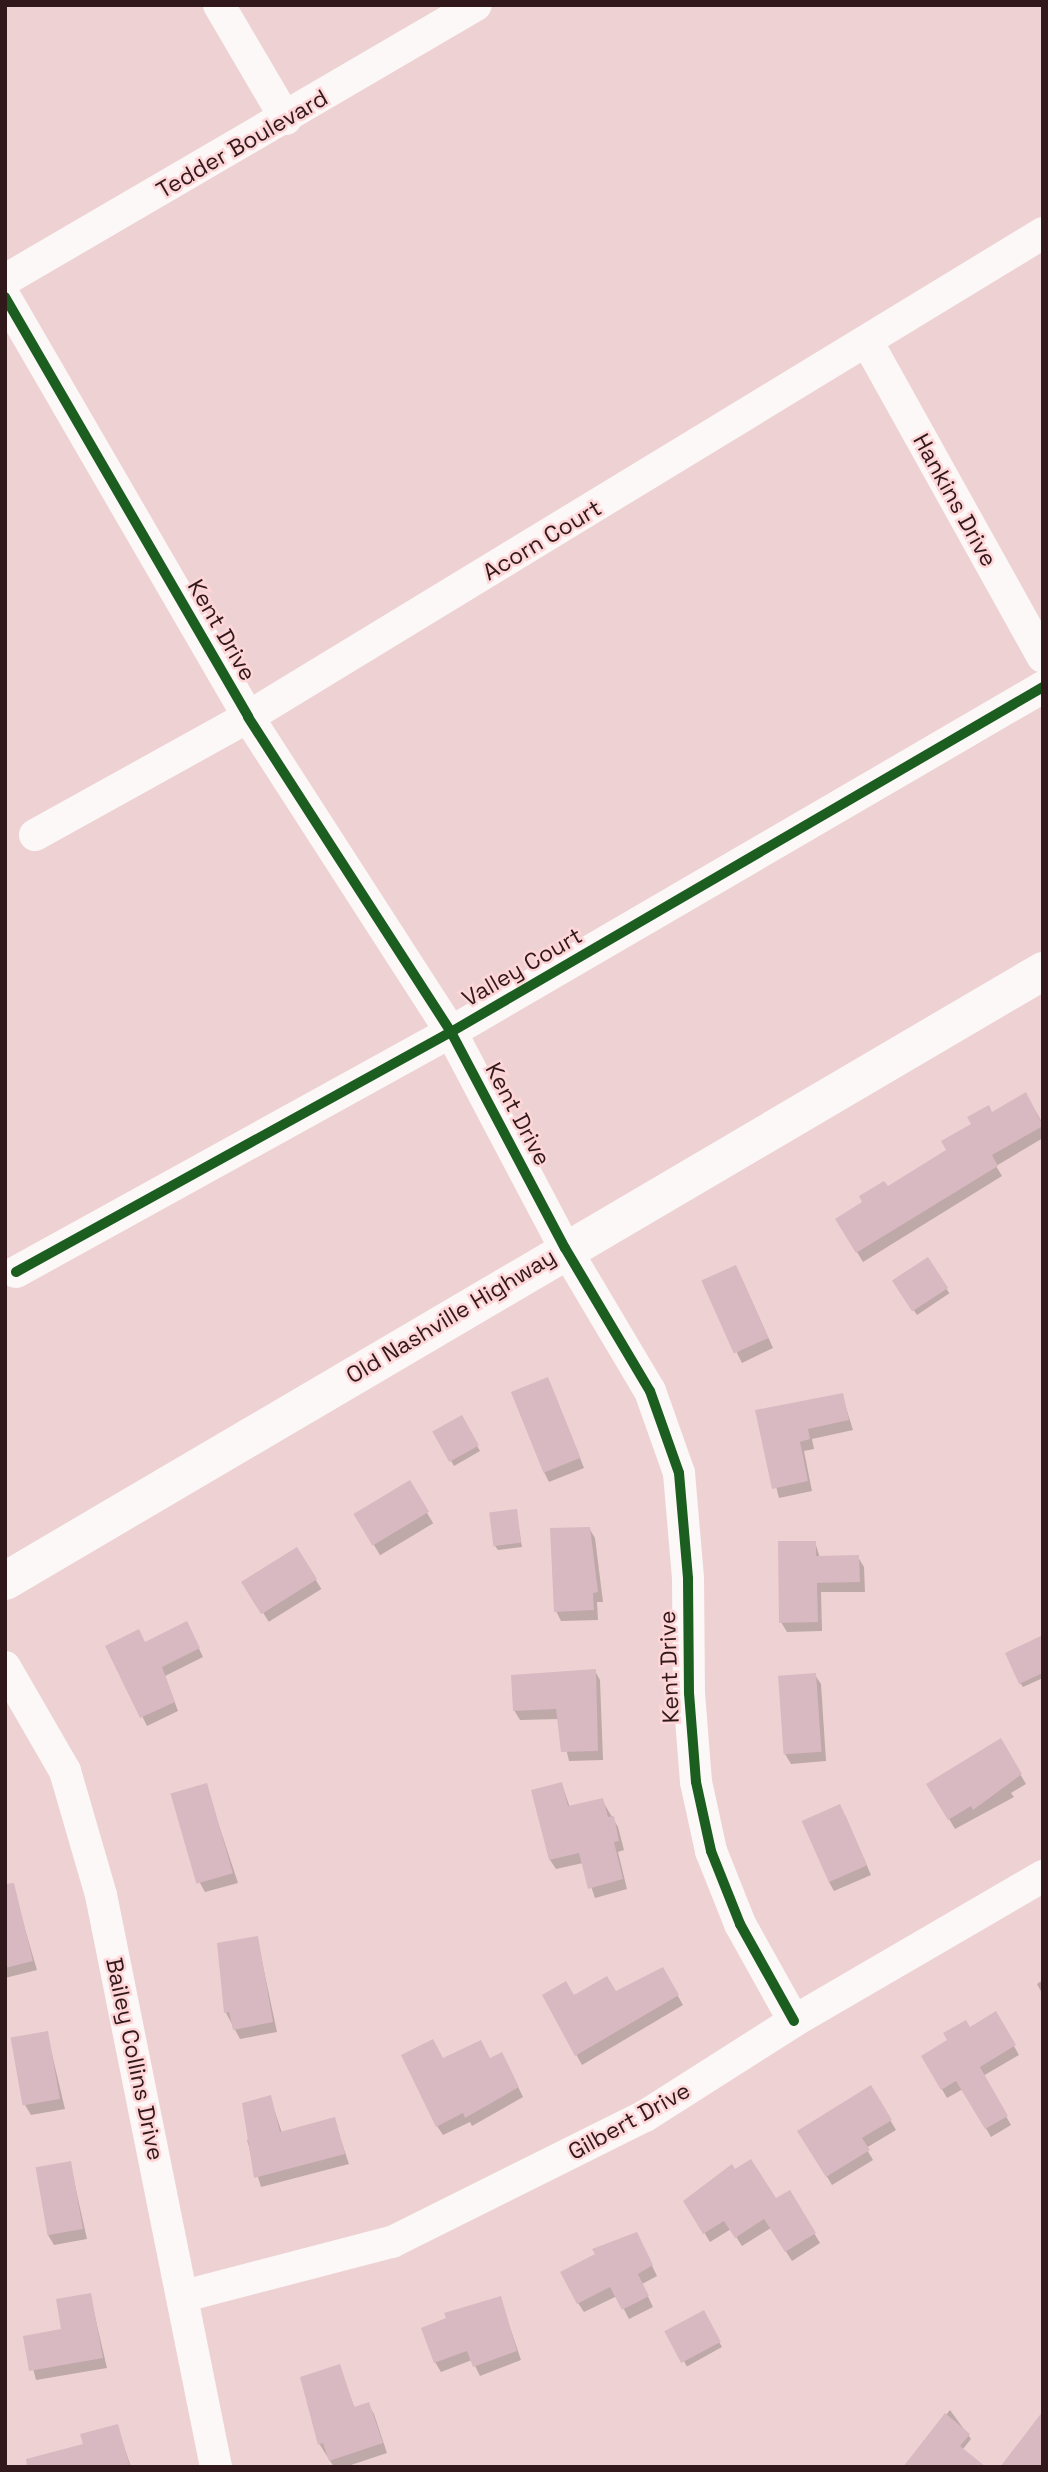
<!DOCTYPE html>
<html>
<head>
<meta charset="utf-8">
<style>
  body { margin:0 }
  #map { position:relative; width:1048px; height:2472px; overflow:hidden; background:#eed2d3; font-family:"Space Grotesk",sans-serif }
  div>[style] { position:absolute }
  .shadow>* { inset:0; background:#0003; transform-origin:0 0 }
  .building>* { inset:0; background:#d8b8c1; transform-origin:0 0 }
  .minor>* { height:32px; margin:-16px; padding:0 16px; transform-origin:16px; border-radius:16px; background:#fcf8f8 }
  .secondary>* { height:38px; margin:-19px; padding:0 19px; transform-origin:19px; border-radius:19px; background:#fcf8f8 }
  .cycleway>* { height:10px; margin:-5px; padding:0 5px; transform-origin:5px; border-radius:5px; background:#1b5e20 }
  span { translate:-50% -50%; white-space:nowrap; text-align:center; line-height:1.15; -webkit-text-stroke:5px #ffd6d8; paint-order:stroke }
  .street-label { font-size:23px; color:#31191b }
  .frame { position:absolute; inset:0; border:7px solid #31191b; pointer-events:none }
</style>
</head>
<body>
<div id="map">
  <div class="shadow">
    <i style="clip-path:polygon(1026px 1094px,1043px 1124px,1043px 1138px,996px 1166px,1002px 1176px,863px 1262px,837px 1219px,948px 1151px,992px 1114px)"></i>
    <i style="left:927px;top:1260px;width:40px;height:39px;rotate:56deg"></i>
    <i style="clip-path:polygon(741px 1277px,773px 1348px,742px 1363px,737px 1353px)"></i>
    <i style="clip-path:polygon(552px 1389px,584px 1468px,549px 1482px,544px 1472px)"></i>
    <i style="clip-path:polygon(842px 1395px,853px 1430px,812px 1439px,814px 1449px,804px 1451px,812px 1491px,779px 1498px,757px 1412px)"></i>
    <i style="left:461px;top:1418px;width:38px;height:30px;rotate:60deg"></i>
    <i style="left:409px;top:1483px;width:47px;height:62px;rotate:59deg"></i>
    <i style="clip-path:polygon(516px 1511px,522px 1547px,498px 1550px,495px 1546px)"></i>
    <i style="clip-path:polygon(589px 1528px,595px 1538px,603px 1602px,597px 1602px,598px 1620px,561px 1621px,556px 1611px)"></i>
    <i style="clip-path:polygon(815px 1542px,820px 1558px,858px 1557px,864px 1567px,865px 1592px,821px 1592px,822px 1631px,787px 1632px,781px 1622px)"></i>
    <i style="left:297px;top:1550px;width:46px;height:62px;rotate:58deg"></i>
    <i style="clip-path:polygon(191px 1632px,203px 1657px,165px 1676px,178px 1711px,147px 1726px,107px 1646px,144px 1644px)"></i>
    <i style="clip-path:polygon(1043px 1651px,1043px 1678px,1023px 1687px,1020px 1683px)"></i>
    <i style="clip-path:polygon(595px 1671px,600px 1680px,603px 1760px,569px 1761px,559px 1719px,520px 1720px,514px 1710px)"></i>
    <i style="clip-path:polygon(815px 1675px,821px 1684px,826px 1761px,791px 1764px,785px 1754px)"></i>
    <i style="clip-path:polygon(1000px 1740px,1026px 1784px,1011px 1793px,1014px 1797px,955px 1829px,929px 1785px)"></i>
    <i style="clip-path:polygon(562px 1784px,570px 1808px,602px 1800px,618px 1827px,624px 1850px,618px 1852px,627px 1889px,595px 1898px,583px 1863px,556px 1869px,550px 1860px)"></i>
    <i style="clip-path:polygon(206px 1786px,238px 1883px,205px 1892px,200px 1883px)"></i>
    <i style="clip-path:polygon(845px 1815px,871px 1875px,834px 1891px,829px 1882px)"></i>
    <i style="clip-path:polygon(15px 1895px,37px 1970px,5px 1978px,5px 1897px)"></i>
    <i style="clip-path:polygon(257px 1938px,277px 2032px,240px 2039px,226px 2013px)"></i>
    <i style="clip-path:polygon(663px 1970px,683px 2005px,582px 2065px,544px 1996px,615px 1993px)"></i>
    <i style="clip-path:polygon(1043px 1980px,1043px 1995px,1037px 1984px)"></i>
    <i style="clip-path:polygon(996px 2014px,1019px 2055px,983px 2076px,1011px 2125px,991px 2137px,963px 2089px,947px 2098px,923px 2056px)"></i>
    <i style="clip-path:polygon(47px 2033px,65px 2109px,31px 2115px,25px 2105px)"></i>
    <i style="clip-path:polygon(443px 2060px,507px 2064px,523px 2097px,472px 2126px,470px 2122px,443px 2135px,437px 2126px)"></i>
    <i style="clip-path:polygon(871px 2088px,896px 2130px,866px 2148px,873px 2160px,832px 2185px,800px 2132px)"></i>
    <i style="clip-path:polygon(270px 2097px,282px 2133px,334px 2119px,349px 2164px,261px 2187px,247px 2140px,253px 2139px)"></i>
    <i style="clip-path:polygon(70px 2163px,87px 2239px,54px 2245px,48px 2235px)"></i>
    <i style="clip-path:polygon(735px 2171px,776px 2200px,789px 2192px,820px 2243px,792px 2261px,771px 2228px,742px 2246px,731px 2229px,710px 2242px,685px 2201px)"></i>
    <i style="clip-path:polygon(641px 2243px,657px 2276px,642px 2284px,653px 2307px,629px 2319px,617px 2296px,584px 2312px,578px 2303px)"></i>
    <i style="clip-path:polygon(90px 2295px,107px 2368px,36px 2380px,25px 2337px,63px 2330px)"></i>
    <i style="clip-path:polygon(500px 2298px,521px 2360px,480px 2376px,472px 2360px,441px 2372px,435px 2362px)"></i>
    <i style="left:703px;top:2313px;width:39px;height:40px;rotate:61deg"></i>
    <i style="clip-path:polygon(339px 2366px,355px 2409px,368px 2404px,374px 2414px,387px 2453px,345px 2467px,334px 2467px,320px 2445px,302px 2378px)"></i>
    <i style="clip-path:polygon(950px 2410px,971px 2439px,951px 2464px,905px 2467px)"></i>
    <i style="clip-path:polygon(117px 2426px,131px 2467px,52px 2467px,85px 2445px)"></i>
  </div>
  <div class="building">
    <i style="clip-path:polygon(1026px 1092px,1043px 1126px,992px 1155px,998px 1166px,856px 1253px,835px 1219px,862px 1202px,859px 1196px,884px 1181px,888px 1186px,946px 1150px,941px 1141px,971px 1124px,967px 1117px,989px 1105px,992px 1112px)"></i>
    <i style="left:928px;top:1257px;width:37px;height:43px;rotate:57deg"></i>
    <i style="left:736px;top:1265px;width:80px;height:38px;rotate:66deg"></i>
    <i style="left:548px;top:1377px;width:87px;height:40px;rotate:68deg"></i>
    <i style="clip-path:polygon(843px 1393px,849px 1420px,808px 1429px,810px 1439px,800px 1442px,808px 1481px,772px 1489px,755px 1410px)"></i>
    <i style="left:462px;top:1415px;width:35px;height:34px;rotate:61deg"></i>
    <i style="left:410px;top:1480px;width:37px;height:66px;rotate:59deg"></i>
    <i style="left:517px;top:1509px;width:34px;height:28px;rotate:83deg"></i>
    <i style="clip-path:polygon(590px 1527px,598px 1592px,593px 1593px,594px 1610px,554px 1612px,550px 1528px)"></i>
    <i style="clip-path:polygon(778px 1541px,816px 1541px,816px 1556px,859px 1555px,860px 1582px,817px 1583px,818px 1622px,779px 1623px)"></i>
    <i style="left:297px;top:1547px;width:38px;height:66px;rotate:58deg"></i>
    <i style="clip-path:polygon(187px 1621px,200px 1648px,162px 1667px,175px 1702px,140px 1718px,105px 1646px,139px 1629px,145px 1642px)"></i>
    <i style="clip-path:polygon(1043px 1635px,1043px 1673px,1019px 1684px,1005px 1653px)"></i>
    <i style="clip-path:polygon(596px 1669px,598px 1751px,561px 1752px,556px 1709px,513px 1711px,511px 1675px)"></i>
    <i style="left:816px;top:1673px;width:79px;height:38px;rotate:86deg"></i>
    <i style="clip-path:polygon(1001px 1738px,1022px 1774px,973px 1810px,971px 1806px,948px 1820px,926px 1784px)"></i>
    <i style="clip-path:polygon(562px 1782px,568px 1806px,603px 1798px,608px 1817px,614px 1816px,619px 1841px,614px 1842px,623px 1879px,588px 1889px,579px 1853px,549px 1860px,531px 1790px)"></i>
    <i style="left:207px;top:1783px;width:94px;height:38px;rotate:74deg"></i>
    <i style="left:840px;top:1804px;width:67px;height:42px;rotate:66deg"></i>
    <i style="clip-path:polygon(14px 1883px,33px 1961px,5px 1968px,5px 1884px)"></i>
    <i style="clip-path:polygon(258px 1936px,273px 2022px,233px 2030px,229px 2012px,224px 2013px,217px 1943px)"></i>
    <i style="clip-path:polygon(663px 1967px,679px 1995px,575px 2056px,542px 1995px,566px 1981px,574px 1995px,607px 1976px,616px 1991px)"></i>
    <i style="clip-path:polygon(996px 2011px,1016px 2045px,980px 2067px,1008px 2116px,985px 2129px,956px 2081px,941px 2090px,921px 2056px,947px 2040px,943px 2033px,966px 2020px,970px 2027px)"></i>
    <i style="left:48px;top:2031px;width:69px;height:38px;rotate:80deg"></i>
    <i style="clip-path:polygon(433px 2039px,443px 2058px,481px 2040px,490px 2058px,502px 2052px,519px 2087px,465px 2118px,463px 2113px,436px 2127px,401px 2055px)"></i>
    <i style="clip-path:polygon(871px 2085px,892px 2120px,862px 2138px,870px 2150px,826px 2177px,797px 2131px)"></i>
    <i style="clip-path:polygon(271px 2095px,280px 2132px,335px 2117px,345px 2154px,254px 2178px,242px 2103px)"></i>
    <i style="clip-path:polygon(751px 2159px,776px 2198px,790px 2190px,816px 2233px,785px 2252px,764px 2219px,735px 2238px,724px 2221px,703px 2234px,683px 2201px,732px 2164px,735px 2169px)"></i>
    <i style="left:71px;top:2161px;width:69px;height:36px;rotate:80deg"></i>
    <i style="clip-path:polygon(637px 2232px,653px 2265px,638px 2274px,649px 2296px,622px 2310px,610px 2287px,577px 2304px,560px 2272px,595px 2254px,592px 2249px)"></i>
    <i style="clip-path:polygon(91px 2293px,103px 2358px,29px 2371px,23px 2336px,61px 2329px,56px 2299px)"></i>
    <i style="clip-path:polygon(501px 2296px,517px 2351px,473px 2367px,467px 2351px,434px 2363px,421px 2328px,446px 2318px,444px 2313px)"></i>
    <i style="left:704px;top:2310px;width:36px;height:45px;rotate:62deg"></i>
    <i style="clip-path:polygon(340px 2364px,354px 2407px,369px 2402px,383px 2443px,329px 2461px,323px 2443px,318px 2445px,300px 2377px)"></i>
    <i style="clip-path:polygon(1043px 2411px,1043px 2467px,1000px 2467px)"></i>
    <i style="clip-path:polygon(945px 2413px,970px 2434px,960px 2446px,986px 2467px,903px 2467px)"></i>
    <i style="clip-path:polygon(118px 2424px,130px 2467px,27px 2467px,26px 2459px,83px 2444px,80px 2434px)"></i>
  </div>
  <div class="minor">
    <i style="left:219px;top:5px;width:132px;rotate:59.6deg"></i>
    <i style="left:5px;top:280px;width:545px;rotate:-30.28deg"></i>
    <i style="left:5px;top:297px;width:485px;rotate:59.9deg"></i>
    <i style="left:248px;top:717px;width:375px;rotate:57.2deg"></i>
    <i style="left:451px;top:1032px;width:244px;rotate:62.2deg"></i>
    <i style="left:565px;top:1248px;width:166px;rotate:59.3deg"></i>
    <i style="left:650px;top:1391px;width:87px;rotate:70.5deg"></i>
    <i style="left:679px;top:1473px;width:106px;rotate:85.1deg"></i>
    <i style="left:688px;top:1579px;width:114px;rotate:89.5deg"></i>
    <i style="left:689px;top:1693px;width:89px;rotate:85.5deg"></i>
    <i style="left:696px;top:1782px;width:71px;rotate:77.7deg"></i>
    <i style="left:711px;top:1851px;width:79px;rotate:68.3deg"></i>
    <i style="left:740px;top:1924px;width:111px;rotate:60.9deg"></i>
    <i style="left:868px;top:343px;width:359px;rotate:60.9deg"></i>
    <i style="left:35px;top:835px;width:244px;rotate:-29deg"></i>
    <i style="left:248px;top:717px;width:931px;rotate:-31.33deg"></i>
    <i style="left:16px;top:1272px;width:497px;rotate:-28.9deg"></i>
    <i style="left:451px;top:1032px;width:685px;rotate:-30.23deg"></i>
    <i style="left:5px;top:1667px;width:120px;rotate:60deg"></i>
    <i style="left:65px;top:1771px;width:129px;rotate:73.8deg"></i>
    <i style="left:101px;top:1895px;width:583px;rotate:78.63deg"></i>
    <i style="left:184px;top:2296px;width:215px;rotate:-14.6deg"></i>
    <i style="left:392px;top:2242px;width:283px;rotate:-26.5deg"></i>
    <i style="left:645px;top:2116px;width:177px;rotate:-32.5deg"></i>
    <i style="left:794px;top:2021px;width:288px;rotate:-30.2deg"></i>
  </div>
  <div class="secondary">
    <i style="left:5px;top:1581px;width:1204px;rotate:-30.44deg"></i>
  </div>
  <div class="cycleway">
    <i style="left:5px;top:297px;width:485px;rotate:59.9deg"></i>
    <i style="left:248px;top:717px;width:375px;rotate:57.2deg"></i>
    <i style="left:451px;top:1032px;width:244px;rotate:62.2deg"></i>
    <i style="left:565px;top:1248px;width:166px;rotate:59.3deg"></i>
    <i style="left:650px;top:1391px;width:87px;rotate:70.5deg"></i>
    <i style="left:679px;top:1473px;width:106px;rotate:85.1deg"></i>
    <i style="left:688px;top:1579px;width:114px;rotate:89.5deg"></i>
    <i style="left:689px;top:1693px;width:89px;rotate:85.5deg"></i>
    <i style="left:696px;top:1782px;width:71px;rotate:77.7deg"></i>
    <i style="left:711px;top:1851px;width:79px;rotate:68.3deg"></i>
    <i style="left:740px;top:1924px;width:111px;rotate:60.9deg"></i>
    <i style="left:16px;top:1272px;width:497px;rotate:-28.9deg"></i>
    <i style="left:451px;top:1032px;width:685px;rotate:-30.23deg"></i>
  </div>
  <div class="street-label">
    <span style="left:242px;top:144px;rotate:-30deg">Tedder Boulevard</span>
    <span style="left:955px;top:500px;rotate:61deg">Hankins Drive</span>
    <span style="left:542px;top:540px;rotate:-31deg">Acorn Court</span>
    <span style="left:222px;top:630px;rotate:60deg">Kent Drive</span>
    <span style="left:522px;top:967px;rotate:-30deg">Valley Court</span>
    <span style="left:518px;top:1114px;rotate:62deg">Kent Drive</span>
    <span style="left:451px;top:1316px;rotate:-31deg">Old Nashville Highway</span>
    <span style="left:669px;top:1667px;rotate:-92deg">Kent Drive</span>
    <span style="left:135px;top:2059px;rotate:78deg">Bailey Collins Drive</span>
    <span style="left:629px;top:2121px;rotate:-29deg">Gilbert Drive</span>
  </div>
  <div class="frame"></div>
</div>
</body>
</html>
